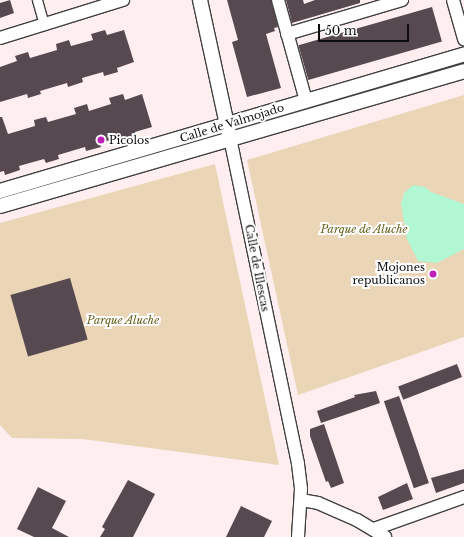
<!DOCTYPE html>
<html>
<head>
<meta charset="utf-8">
<style>
  body { margin:0 }
  #map { position:relative; width:464px; height:537px; overflow:hidden; background:#ffeeef; font-family:"Libre Baskerville",serif }
  div>[style] { position:absolute }
  .green>* { inset:0; background:#ead5b7 }
  .water>* { inset:0; background:#b1f7d3 }
  .building>* { inset:0; background:#564950; transform-origin:0 0 }
  .roads { filter:drop-shadow(1px 0 #404040) drop-shadow(-1px 0 #404040) drop-shadow(0 1px #404040) drop-shadow(0 -1px #404040) }
  .pedestrian>* { height:9px; margin:-4.5px; padding:0 4.5px; transform-origin:4.5px; border-radius:4.5px; background:#fff }
  .minor>* { height:12px; margin:-6px; padding:0 6px; transform-origin:6px; border-radius:6px; background:#fff }
  .tertiary>* { height:14px; margin:-7px; padding:0 7px; transform-origin:7px; border-radius:7px; background:#fff }
  .dots>* { width:11px; height:11px; translate:-50% -50%; box-sizing:border-box; border:2px solid #fff; border-radius:50% }
  span { translate:-50% -50%; white-space:nowrap; text-align:center; line-height:1.15; -webkit-text-stroke:4px #fff; paint-order:stroke }
  .street-label { font-size:11px; color:#0d0d0d }
  .poi-label { font-size:11px; color:#0d0d0d }
  .left { translate:0 -50%; text-align:left }
  .right { translate:-100% -50%; text-align:right }
  .park-label { font-size:11px; color:#665f1c; font-style:italic }
  .scale { position:absolute; left:318px; top:24px; width:91px; height:18px; box-sizing:border-box; border:2px solid #0d0d0d; border-top:0; padding-left:5px; font-size:12px; line-height:14px; white-space:nowrap; color:#0d0d0d; -webkit-text-stroke:3px #fff; paint-order:stroke }
</style>
</head>
<body>
<div id="map">
  <div class="green">
    <i style="clip-path:polygon(464px 95px,464px 337px,298px 395px,247px 160px)"></i>
    <i style="clip-path:polygon(215px 164px,279px 465px,82px 439px,12px 438px,0 425px,0 223px)"></i>
  </div>
  <div class="water">
    <i style="clip-path:polygon(413px 185px,425px 187px,431px 192px,464px 204px,464px 249px,437px 263px,418px 261px,407px 239px,401px 204px,404px 193px)"></i>
  </div>
  <div class="building">
    <i style="clip-path:polygon(10px 0,14px 13px,0 18px,0 3px)"></i>
    <i style="clip-path:polygon(227px 0,271px 0,278px 27px,274px 28px,275px 31px,266px 34px,281px 88px,247px 97px,232px 42px,238px 40px)"></i>
    <i style="clip-path:polygon(286px 0,303px 0,304px 4px,315px 0,360px 0,360px 3px,292px 23px)"></i>
    <i style="left:432px;top:7px;width:36px;height:139px;rotate:74deg"></i>
    <i style="clip-path:polygon(105px 30px,107px 35px,124px 30px,134px 62px,117px 68px,118px 72px,104px 76px,103px 72px,82px 78px,83px 82px,68px 87px,67px 83px,40px 91px,41px 94px,28px 98px,27px 94px,0 102px,0 67px,17px 61px,15px 56px,28px 52px,30px 58px,57px 50px,56px 44px,69px 40px,71px 46px,93px 40px,91px 34px)"></i>
    <i style="clip-path:polygon(123px 94px,125px 100px,142px 94px,152px 127px,135px 132px,136px 136px,122px 140px,121px 137px,100px 143px,101px 147px,86px 151px,85px 147px,58px 155px,59px 159px,46px 163px,44px 159px,19px 166px,20px 170px,5px 175px,4px 171px,0 172px,0 117px,2px 117px,8px 134px,35px 126px,34px 120px,46px 117px,48px 122px,76px 114px,74px 108px,87px 104px,89px 111px,111px 104px,109px 98px)"></i>
    <i style="left:70px;top:278px;width:64px;height:62px;rotate:74deg"></i>
    <i style="left:457px;top:364px;width:14px;height:63px;rotate:69deg"></i>
    <i style="clip-path:polygon(376px 391px,380px 403px,321px 423px,317px 411px,355px 397px,354px 395px)"></i>
    <i style="left:399px;top:396px;width:92px;height:16px;rotate:71deg"></i>
    <i style="clip-path:polygon(324px 424px,344px 483px,331px 488px,328px 481px,326px 482px,310px 436px,310px 429px)"></i>
    <i style="clip-path:polygon(464px 469px,464px 483px,436px 493px,431px 478px)"></i>
    <i style="clip-path:polygon(128px 480px,155px 494px,133px 537px,100px 537px,105px 529px,102px 527px)"></i>
    <i style="clip-path:polygon(407px 483px,413px 499px,383px 510px,378px 497px)"></i>
    <i style="clip-path:polygon(38px 487px,66px 501px,52px 528px,69px 537px,34px 537px,17px 529px)"></i>
    <i style="clip-path:polygon(241px 506px,272px 521px,264px 537px,226px 537px)"></i>
  </div>
  <div class="roads">
    <div class="pedestrian">
      <i style="left:37px;top:0;width:26px;rotate:74deg"></i>
    </div>
    <div class="minor">
      <i style="left:278px;top:0;width:105px;rotate:74.5deg"></i>
      <i style="left:453px;top:0;width:41px;rotate:74.2deg"></i>
      <i style="left:287px;top:34px;width:120px;rotate:-16.5deg"></i>
      <i style="left:0;top:38px;width:129px;rotate:-17.2deg"></i>
      <i style="left:230px;top:138px;width:333px;rotate:78.2deg"></i>
      <i style="left:298px;top:464px;width:25px;rotate:83deg"></i>
      <i style="left:301px;top:489px;width:48px;rotate:93.6deg"></i>
      <i style="left:301px;top:500px;width:17px;rotate:10deg"></i>
      <i style="left:318px;top:503px;width:43px;rotate:23.6deg"></i>
      <i style="left:357px;top:520px;width:33px;rotate:31deg"></i>
      <i style="left:374px;top:529px;width:96px;rotate:-19.6deg"></i>
    </div>
    <div class="tertiary">
      <i style="left:200px;top:0;width:137px;rotate:77.8deg"></i>
      <i style="left:0;top:191px;width:484px;rotate:-16.4deg"></i>
      <i style="left:0;top:206px;width:483px;rotate:-16.2deg"></i>
    </div>
  </div>
  <div class="dots">
    <i style="left:101px;top:140px;background:#c022b7"></i>
    <i style="left:433px;top:274px;background:#c022b7"></i>
  </div>
  <div class="street-label">
    <span style="left:232px;top:123px;rotate:-17deg">Calle de Valmojado</span>
    <span style="left:257px;top:268px;rotate:79deg">Calle de Illescas</span>
  </div>
  <div class="poi-label">
    <span class="left" style="left:109px;top:140px">Picolos</span>
    <span class="right" style="left:425px;top:274px">Mojones<br>republicanos</span>
  </div>
  <div class="park-label">
    <span style="left:364px;top:229px">Parque de Aluche</span>
    <span style="left:123px;top:320px">Parque Aluche</span>
  </div>
  <div class="scale">50 m</div>
</div>
</body>
</html>
